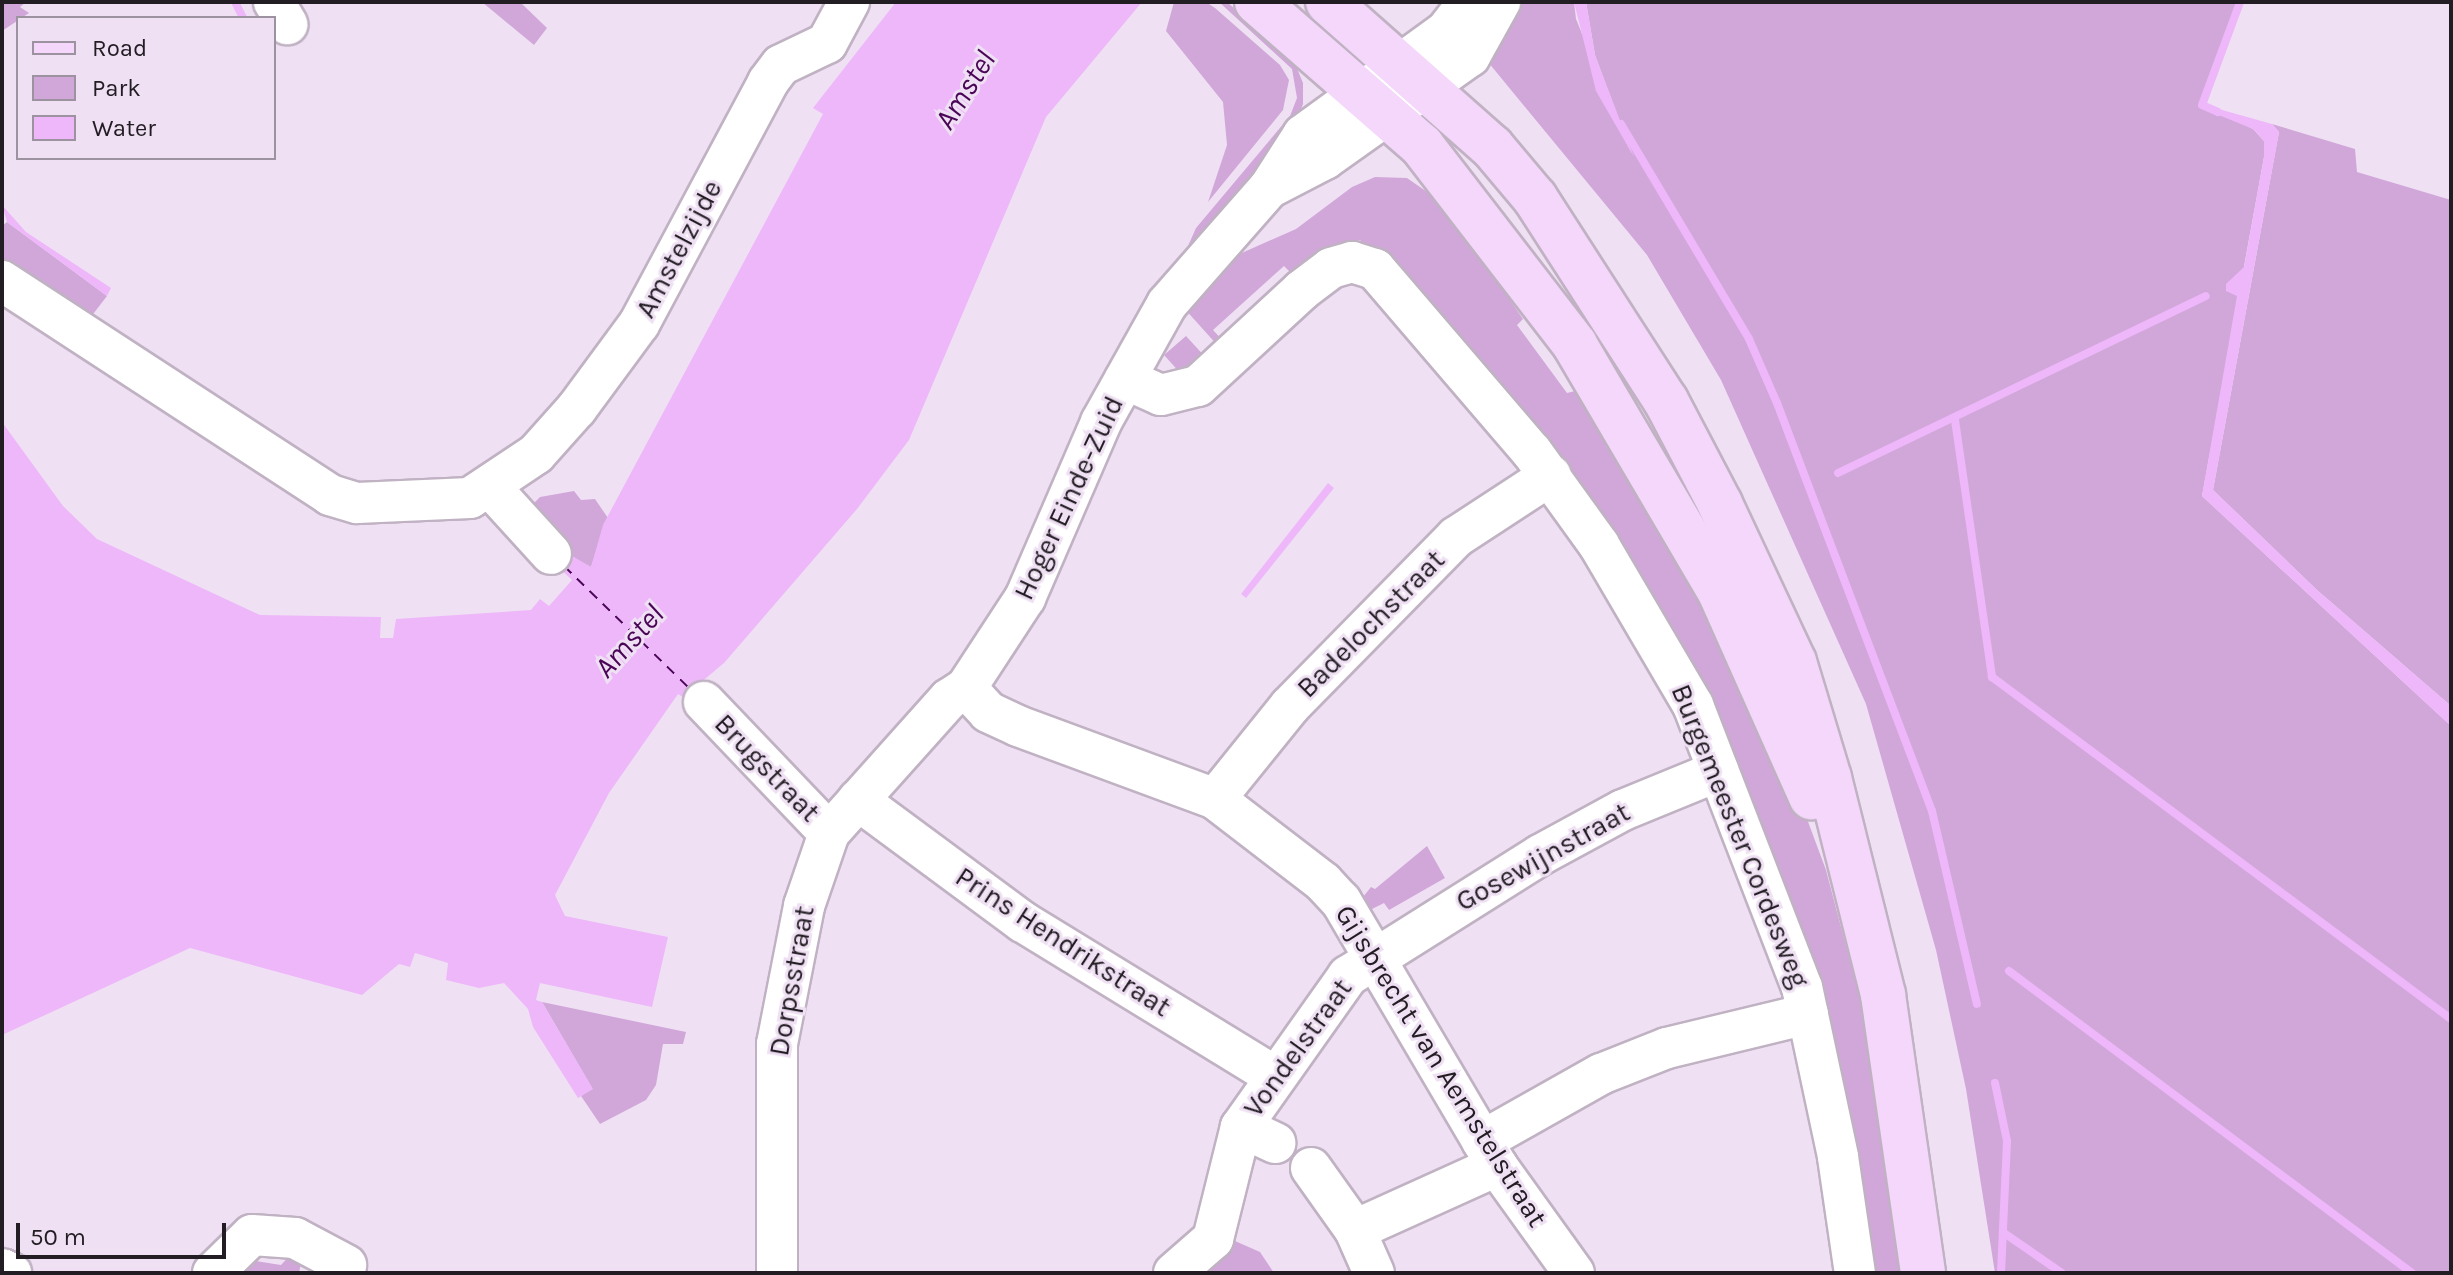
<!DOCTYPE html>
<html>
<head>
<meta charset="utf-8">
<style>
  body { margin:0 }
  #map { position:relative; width:2453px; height:1275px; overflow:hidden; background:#efe1f3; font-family:Karla,sans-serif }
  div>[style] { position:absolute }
  .green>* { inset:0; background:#d1a7da }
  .water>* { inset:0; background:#eeb7fa }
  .stream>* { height:8px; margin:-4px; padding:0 4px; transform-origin:4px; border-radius:4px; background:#eeb7fa }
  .ferry>* { height:2px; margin-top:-1px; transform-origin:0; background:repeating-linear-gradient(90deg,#4a0557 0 10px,transparent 0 18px) }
  .roads { filter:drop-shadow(2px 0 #c0b2c3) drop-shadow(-2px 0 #c0b2c3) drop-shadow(0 2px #c0b2c3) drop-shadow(0 -2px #c0b2c3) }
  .minor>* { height:40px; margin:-20px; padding:0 20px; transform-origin:20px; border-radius:20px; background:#fff }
  .major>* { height:44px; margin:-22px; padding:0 22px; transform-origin:22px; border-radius:22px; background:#f4d7fb }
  span { translate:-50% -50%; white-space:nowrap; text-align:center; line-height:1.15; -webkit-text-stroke:6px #efe1f3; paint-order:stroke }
  .street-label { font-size:28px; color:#221c23 }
  .water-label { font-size:30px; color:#4a0557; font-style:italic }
  .frame { position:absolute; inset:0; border:4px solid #221c23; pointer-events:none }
  .legend { position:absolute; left:16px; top:16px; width:260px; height:144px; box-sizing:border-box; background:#efe1f3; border:2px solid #9d92a0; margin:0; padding:10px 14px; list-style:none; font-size:24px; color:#221c23 }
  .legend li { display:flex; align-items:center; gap:16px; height:40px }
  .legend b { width:40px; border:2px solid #9d92a0 }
  .scale { position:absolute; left:16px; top:1223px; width:210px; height:36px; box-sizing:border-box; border:4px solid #221c23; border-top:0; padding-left:10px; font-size:24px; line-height:28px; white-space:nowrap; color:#221c23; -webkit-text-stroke:6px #efe1f3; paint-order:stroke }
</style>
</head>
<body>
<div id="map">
  <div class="green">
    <i style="clip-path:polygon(2px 2px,26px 2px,20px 7px,29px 13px,2px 31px)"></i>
    <i style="clip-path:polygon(482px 2px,520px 2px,547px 28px,534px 45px)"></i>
    <i style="clip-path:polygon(1174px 2px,1206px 2px,1215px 8px,1280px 65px,1289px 80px,1283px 110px,1208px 202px,1227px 145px,1223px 102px,1166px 31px)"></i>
    <i style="clip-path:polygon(1219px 2px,1227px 2px,1294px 61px,1303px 83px,1303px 104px,1294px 128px,1184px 255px,1196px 228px,1290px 116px,1297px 98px,1292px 69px)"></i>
    <i style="clip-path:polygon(1519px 2px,1574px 2px,1576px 19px,1631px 153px,1595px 55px,1586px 2px,2241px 2px,2206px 105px,2253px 129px,2264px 141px,2264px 157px,2202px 496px,2451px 726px,2451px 1273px,1995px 1273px,1966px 1089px,1936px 950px,1866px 704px,1721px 380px,1647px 255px,1488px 62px)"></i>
    <i style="clip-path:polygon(2272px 124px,2355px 149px,2357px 172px,2451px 200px,2451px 706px,2317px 590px,2213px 490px,2279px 132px)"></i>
    <i style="clip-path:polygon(1375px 177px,1407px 178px,1443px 203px,1523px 319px,1517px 325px,1567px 393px,1575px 391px,1657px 494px,1775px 733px,1826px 870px,1863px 1011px,1886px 1137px,1903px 1273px,1877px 1273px,1848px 1104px,1818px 986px,1780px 869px,1737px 770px,1497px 391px,1360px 240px,1331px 248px,1297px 279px,1284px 266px,1213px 330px,1227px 345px,1219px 347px,1183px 307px,1235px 256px,1296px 229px,1352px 187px)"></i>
    <i style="clip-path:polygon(7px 222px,107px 296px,87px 322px,2px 260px,2px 226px)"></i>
    <i style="clip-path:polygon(1186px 336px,1208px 360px,1183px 376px,1164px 355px)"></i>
    <i style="clip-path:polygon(574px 491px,581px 500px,595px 499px,608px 518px,591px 567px,572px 559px,529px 508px,540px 497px)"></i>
    <i style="clip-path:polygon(1427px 846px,1445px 878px,1389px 910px,1384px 903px,1370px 910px,1363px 897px,1371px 887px,1375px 889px)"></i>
    <i style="clip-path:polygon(542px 1002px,686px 1032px,683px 1044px,663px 1044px,656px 1085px,646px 1100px,600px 1124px,581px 1096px,592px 1088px)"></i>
    <i style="clip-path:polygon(1235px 1241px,1260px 1252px,1274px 1273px,1203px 1273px)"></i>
    <i style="clip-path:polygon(294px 1251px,301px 1263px,299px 1273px,219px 1273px,243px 1259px,281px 1265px)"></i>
  </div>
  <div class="water">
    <i style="clip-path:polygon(896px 2px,1142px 2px,1046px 117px,909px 440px,857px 509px,724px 663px,699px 684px,698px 707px,678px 694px,609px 793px,555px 895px,565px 916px,668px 937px,652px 1007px,540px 983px,536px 1000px,542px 1002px,593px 1089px,578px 1098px,533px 1027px,528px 1009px,504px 983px,479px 988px,446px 980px,448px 963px,415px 953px,410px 967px,399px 964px,362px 995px,190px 948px,2px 1035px,2px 422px,63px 506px,97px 539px,260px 615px,381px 617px,380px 638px,393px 638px,396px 619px,531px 610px,540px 599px,549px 606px,572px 580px,548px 558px,557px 547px,591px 567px,603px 525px,823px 114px,813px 108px)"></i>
    <i style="clip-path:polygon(1574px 2px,1586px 2px,1595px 55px,1634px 157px,1596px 91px)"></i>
    <i style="clip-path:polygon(2215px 108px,2272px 124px,2279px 132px,2213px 490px,2317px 590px,2451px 706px,2451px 726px,2202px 496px,2237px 296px,2226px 291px,2226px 284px,2244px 267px,2264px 157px,2264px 141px,2253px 129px,2214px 113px)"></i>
    <i style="clip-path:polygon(2px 205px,26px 232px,111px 288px,107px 296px,7px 222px)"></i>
    <i style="clip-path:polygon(1328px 483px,1334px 488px,1246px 598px,1241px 594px)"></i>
  </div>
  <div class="stream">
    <i style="left:235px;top:2px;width:18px;rotate:63deg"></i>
    <i style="left:2218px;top:112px;width:17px;rotate:-156deg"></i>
    <i style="left:2202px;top:105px;width:110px;rotate:-69.7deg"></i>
    <i style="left:1621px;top:124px;width:250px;rotate:59.2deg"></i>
    <i style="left:1749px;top:339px;width:70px;rotate:66.4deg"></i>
    <i style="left:1777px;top:403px;width:436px;rotate:69.2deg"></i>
    <i style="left:1932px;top:811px;width:198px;rotate:76.9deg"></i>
    <i style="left:1955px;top:420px;width:260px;rotate:81.8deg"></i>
    <i style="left:1992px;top:677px;width:572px;rotate:36.69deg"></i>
    <i style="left:1838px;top:473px;width:408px;rotate:-25.7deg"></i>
    <i style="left:2009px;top:971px;width:504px;rotate:36.85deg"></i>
    <i style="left:1995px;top:1083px;width:59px;rotate:78.3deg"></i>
    <i style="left:2007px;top:1141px;width:132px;rotate:92.6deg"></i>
    <i style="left:2004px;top:1233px;width:70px;rotate:34.6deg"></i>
  </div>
  <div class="ferry">
    <i style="left:564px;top:566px;width:177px;rotate:44.3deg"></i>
  </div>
  <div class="roads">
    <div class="minor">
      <i style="left:274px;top:2px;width:26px;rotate:59deg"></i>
      <i style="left:1269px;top:188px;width:63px;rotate:-27.4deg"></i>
      <i style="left:1325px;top:159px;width:178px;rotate:-35.4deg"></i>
      <i style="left:1470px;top:56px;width:62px;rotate:-60.9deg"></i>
      <i style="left:2px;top:281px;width:392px;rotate:33.1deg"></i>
      <i style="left:330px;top:495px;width:28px;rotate:17deg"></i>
      <i style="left:357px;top:503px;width:113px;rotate:-2.5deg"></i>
      <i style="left:470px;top:498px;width:79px;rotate:-33.7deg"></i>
      <i style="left:536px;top:454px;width:62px;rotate:-48.3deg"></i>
      <i style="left:577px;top:408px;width:104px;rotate:-53.6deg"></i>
      <i style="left:639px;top:324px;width:274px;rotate:-61.9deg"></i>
      <i style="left:768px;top:82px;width:21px;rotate:-53deg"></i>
      <i style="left:781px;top:65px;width:51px;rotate:-25.6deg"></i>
      <i style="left:827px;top:43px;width:47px;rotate:-61.8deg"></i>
      <i style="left:1125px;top:379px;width:39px;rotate:24deg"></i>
      <i style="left:1161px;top:395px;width:38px;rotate:-14deg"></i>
      <i style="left:1198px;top:386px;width:142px;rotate:-42.7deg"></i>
      <i style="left:1302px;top:290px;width:36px;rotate:-37deg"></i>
      <i style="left:1331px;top:268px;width:22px;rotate:-16deg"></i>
      <i style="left:1352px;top:262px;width:24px;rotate:17deg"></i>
      <i style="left:1375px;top:269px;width:241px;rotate:49.4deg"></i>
      <i style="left:1532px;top:452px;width:115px;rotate:54.2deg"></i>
      <i style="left:1599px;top:545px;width:186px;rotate:59.6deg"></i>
      <i style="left:1693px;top:705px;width:302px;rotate:68.9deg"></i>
      <i style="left:1802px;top:987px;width:174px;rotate:78deg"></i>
      <i style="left:1838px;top:1157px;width:117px;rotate:81.7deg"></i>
      <i style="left:491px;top:488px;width:89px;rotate:47.7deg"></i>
      <i style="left:966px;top:688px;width:33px;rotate:47deg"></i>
      <i style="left:988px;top:712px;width:33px;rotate:25deg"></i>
      <i style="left:1018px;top:726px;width:210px;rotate:20.3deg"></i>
      <i style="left:1215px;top:799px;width:136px;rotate:37.5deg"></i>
      <i style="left:1323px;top:882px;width:26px;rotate:47deg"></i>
      <i style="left:1341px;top:901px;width:308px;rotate:59.5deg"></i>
      <i style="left:1497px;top:1166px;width:132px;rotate:54.3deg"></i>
      <i style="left:704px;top:702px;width:181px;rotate:46.3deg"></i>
      <i style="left:1215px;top:799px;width:119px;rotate:-51.1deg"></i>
      <i style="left:1290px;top:706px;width:237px;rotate:-45.5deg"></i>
      <i style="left:1456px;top:537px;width:113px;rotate:-33.1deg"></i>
      <i style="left:858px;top:800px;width:205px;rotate:36.5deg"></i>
      <i style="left:1023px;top:922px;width:293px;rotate:31.5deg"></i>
      <i style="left:1241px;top:1127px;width:38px;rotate:25deg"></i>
      <i style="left:1482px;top:1141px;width:137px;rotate:-29.4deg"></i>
      <i style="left:1601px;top:1074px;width:71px;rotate:-21.5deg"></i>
      <i style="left:1667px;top:1048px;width:145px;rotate:-13.6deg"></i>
      <i style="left:1311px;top:1168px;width:76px;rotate:54.6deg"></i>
      <i style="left:1355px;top:1230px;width:47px;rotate:66.2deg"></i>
      <i style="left:1355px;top:1230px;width:156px;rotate:-24.3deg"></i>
      <i style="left:2px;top:1269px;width:10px;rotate:24deg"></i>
      <i style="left:213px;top:1273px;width:54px;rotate:-44.3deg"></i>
      <i style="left:252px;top:1235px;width:43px;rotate:4deg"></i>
      <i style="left:295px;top:1238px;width:58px;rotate:27.9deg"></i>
      <i style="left:777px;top:1273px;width:229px;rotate:-90deg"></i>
      <i style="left:777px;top:1044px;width:141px;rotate:-78.9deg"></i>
      <i style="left:804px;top:906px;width:77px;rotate:-71.1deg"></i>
      <i style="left:829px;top:833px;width:180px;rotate:-48.2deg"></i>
      <i style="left:949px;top:699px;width:20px;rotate:-33deg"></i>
      <i style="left:966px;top:688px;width:108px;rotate:-56.8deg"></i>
      <i style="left:1025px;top:598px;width:192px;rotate:-66.6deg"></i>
      <i style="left:1101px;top:422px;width:135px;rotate:-60.8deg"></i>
      <i style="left:1167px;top:304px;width:154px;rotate:-48.7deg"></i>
      <i style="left:1269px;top:188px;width:63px;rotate:-57.3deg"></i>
      <i style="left:1303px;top:135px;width:177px;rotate:-36deg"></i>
      <i style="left:1446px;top:31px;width:37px;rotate:-52deg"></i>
      <i style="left:1174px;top:1273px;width:52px;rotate:-41.1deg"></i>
      <i style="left:1213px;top:1239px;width:115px;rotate:-76deg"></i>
      <i style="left:1241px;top:1127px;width:185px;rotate:-54.7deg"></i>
      <i style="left:1348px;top:976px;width:227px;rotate:-32.2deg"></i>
      <i style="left:1540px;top:855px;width:94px;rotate:-28.5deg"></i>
      <i style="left:1623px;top:810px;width:103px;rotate:-22.3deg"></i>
    </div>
    <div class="major">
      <i style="left:1257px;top:2px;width:219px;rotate:41.1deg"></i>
      <i style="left:1422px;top:146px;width:251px;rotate:52.4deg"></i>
      <i style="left:1575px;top:345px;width:284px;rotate:59.6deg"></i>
      <i style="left:1719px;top:590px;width:227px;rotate:66deg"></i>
      <i style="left:1328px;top:2px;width:219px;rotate:41.5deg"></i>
      <i style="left:1492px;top:147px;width:67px;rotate:49.9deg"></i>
      <i style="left:1535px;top:198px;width:242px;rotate:57.2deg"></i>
      <i style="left:1666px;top:401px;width:116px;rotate:62.3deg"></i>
      <i style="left:1720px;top:504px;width:174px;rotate:64.9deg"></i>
      <i style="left:1794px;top:662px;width:121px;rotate:73.2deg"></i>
      <i style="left:1829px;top:778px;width:224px;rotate:76deg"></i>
      <i style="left:1883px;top:995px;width:281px;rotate:81.8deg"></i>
    </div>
  </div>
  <div class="street-label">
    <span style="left:679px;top:249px;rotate:-62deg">Amstelzijde</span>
    <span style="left:1069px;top:498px;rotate:-65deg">Hoger Einde-Zuid</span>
    <span style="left:1371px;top:624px;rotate:-45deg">Badelochstraat</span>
    <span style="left:767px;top:768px;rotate:46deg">Brugstraat</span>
    <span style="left:1740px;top:836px;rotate:68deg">Burgemeester Cordesweg</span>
    <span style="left:1543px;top:857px;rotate:-29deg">Gosewijnstraat</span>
    <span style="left:1063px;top:942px;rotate:33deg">Prins Hendrikstraat</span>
    <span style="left:792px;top:981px;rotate:-80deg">Dorpsstraat</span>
    <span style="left:1298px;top:1048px;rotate:-54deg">Vondelstraat</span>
    <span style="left:1441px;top:1066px;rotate:58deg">Gijsbrecht van Aemstelstraat</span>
  </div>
  <div class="water-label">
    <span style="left:965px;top:90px;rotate:-58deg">Amstel</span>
    <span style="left:629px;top:641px;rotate:-48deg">Amstel</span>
  </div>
  <div class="frame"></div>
  <ul class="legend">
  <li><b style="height:10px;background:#f4d7fb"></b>Road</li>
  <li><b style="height:22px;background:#d1a7da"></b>Park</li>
  <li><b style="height:22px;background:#eeb7fa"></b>Water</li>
  </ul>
  <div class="scale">50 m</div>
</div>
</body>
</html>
